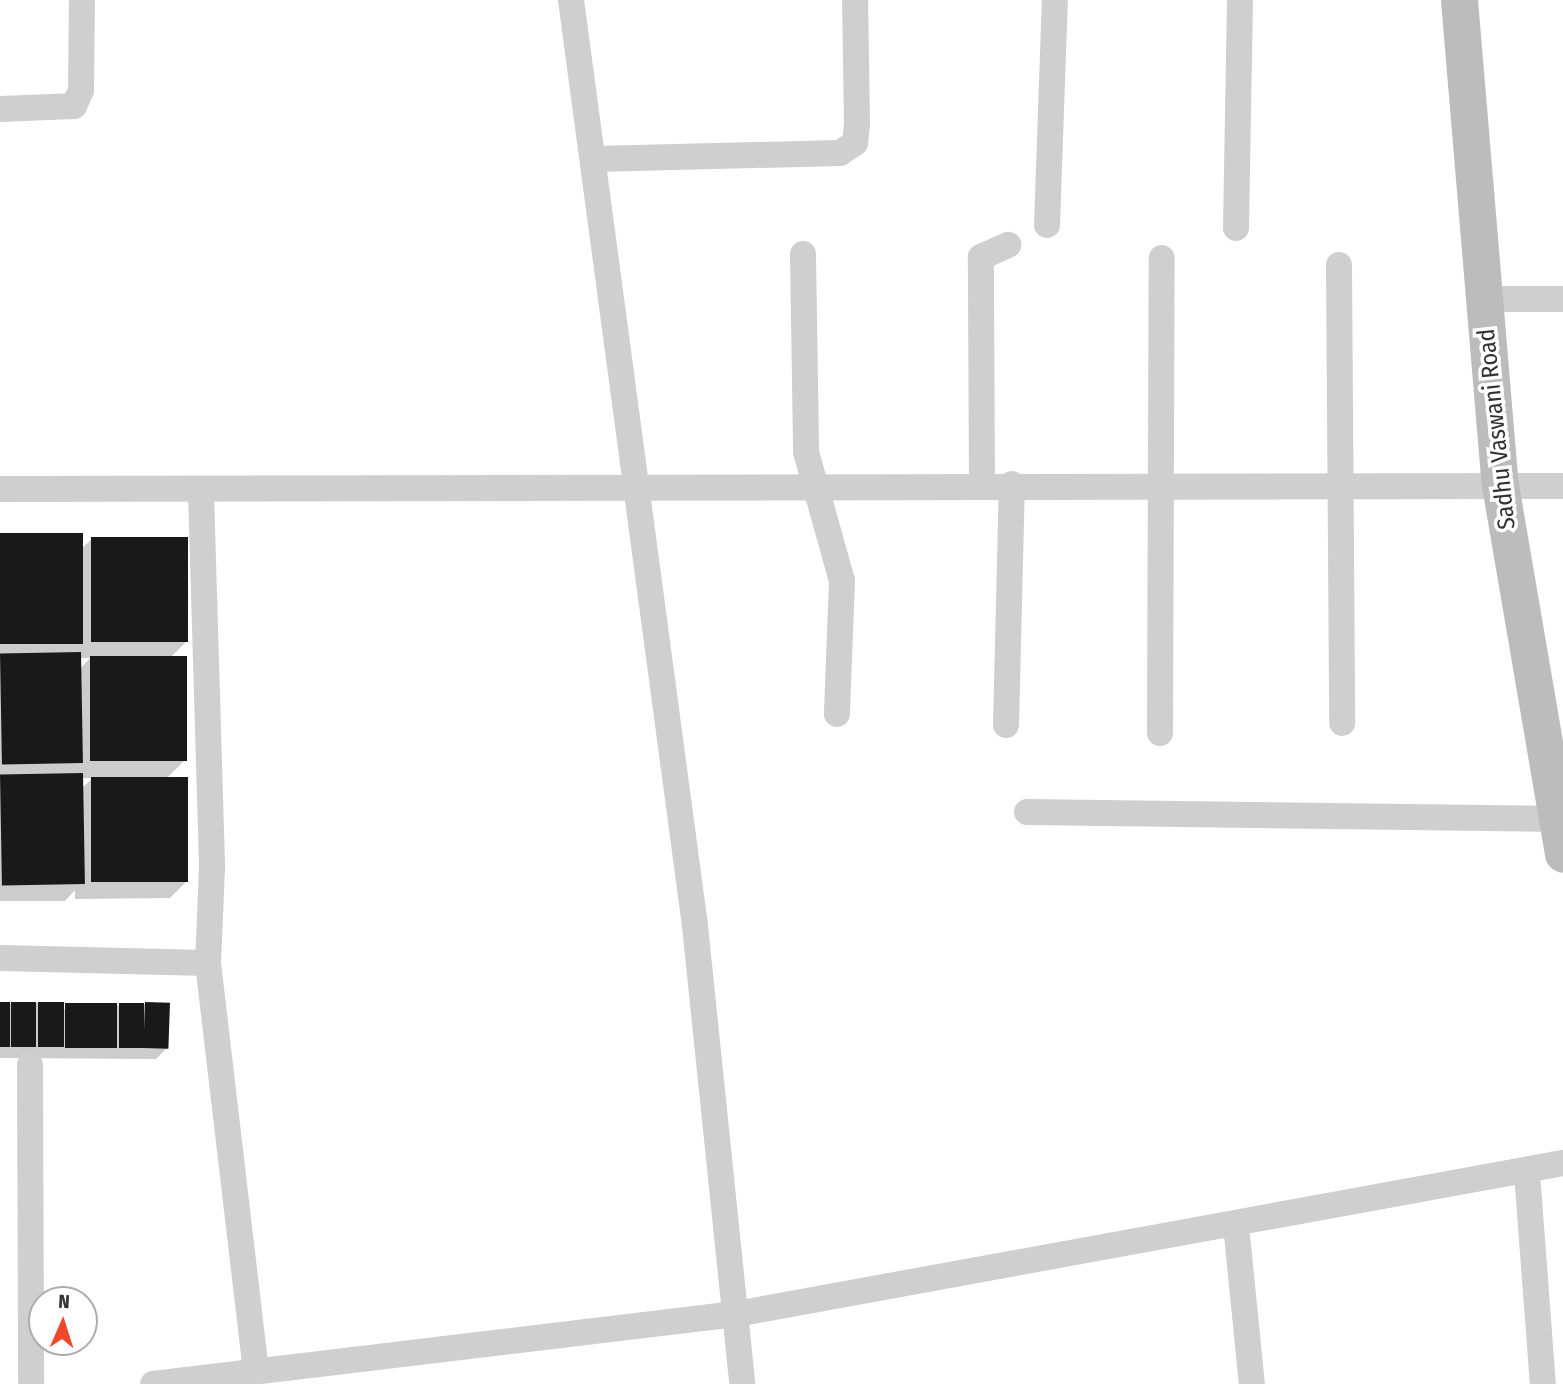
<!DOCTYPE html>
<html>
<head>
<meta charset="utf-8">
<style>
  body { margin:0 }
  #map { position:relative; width:1563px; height:1384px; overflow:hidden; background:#fff; font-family:"Fira Sans Condensed",sans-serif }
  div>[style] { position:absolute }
  .shadow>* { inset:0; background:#0003 }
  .building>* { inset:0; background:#191919; transform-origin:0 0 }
  .street>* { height:26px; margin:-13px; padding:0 13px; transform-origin:13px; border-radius:13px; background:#cfcfcf }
  .secondary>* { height:37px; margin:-18.5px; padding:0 18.5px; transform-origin:18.5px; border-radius:18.5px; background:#bcbcbc }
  span { translate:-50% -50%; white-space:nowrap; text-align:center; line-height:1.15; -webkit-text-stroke:7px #fff; paint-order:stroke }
  .street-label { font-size:24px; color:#323232 }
  .north { position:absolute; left:28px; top:1286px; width:70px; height:70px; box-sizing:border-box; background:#fff; border:2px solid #adadad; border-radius:50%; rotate:3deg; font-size:19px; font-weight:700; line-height:28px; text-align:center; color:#323232 }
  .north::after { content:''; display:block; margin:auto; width:24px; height:32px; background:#ef492d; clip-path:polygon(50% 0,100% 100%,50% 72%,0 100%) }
</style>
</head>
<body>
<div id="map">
  <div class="shadow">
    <i style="clip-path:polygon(evenodd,0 535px,81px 549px,92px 539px,187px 641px,170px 658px,185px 760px,166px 779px,187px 881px,170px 898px,75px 899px,75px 890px,65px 901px,0 901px,0 535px,80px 658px,90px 658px,80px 669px,80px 658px,0 535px,81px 778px,93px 778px,81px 789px,81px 778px)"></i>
    <i style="clip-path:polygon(39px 1003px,62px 1009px,146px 1004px,168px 1047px,156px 1059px,0 1058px,0 1004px)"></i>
  </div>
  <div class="building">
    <i style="left:0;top:533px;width:83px;height:111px"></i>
    <i style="left:91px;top:537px;width:97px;height:105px"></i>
    <i style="left:81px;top:652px;width:111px;height:81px;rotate:89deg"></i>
    <i style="left:90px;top:656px;width:97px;height:105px"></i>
    <i style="left:83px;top:773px;width:111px;height:83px;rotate:89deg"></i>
    <i style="left:91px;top:777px;width:97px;height:105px"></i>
    <i style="left:0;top:1002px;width:10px;height:45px"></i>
    <i style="left:11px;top:1002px;width:25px;height:45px"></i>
    <i style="left:38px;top:1002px;width:26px;height:45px"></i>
    <i style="left:145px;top:1002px;width:25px;height:46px;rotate:2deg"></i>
    <i style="left:65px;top:1003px;width:52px;height:45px"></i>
    <i style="left:119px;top:1003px;width:25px;height:45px"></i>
  </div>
  <div class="street">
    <i style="left:571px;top:0;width:934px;rotate:82.37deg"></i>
    <i style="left:695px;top:926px;width:460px;rotate:84.1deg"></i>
    <i style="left:0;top:109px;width:74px;rotate:-2.3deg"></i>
    <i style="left:74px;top:106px;width:17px;rotate:-66deg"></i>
    <i style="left:81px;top:90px;width:90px;rotate:-89.4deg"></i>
    <i style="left:595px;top:159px;width:245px;rotate:-1.4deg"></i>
    <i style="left:840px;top:153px;width:18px;rotate:-34deg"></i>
    <i style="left:855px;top:143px;width:20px;rotate:-84deg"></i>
    <i style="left:857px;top:123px;width:123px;rotate:-90.9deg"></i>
    <i style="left:1047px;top:225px;width:225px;rotate:-88deg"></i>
    <i style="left:1236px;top:228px;width:228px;rotate:-89deg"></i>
    <i style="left:803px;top:254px;width:198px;rotate:89.1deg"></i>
    <i style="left:806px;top:452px;width:134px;rotate:74.4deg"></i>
    <i style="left:842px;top:581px;width:133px;rotate:92.2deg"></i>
    <i style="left:1339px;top:265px;width:458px;rotate:89.6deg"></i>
    <i style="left:1484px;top:299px;width:79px"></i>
    <i style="left:982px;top:483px;width:226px;rotate:-90.3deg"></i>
    <i style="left:981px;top:257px;width:30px;rotate:-24deg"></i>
    <i style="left:0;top:489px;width:1563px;rotate:-0.11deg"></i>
    <i style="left:201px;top:493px;width:375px;rotate:88.3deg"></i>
    <i style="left:212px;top:868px;width:95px;rotate:92.4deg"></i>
    <i style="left:208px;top:963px;width:411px;rotate:83.3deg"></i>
    <i style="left:1006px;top:725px;width:241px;rotate:-88.6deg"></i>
    <i style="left:1160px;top:733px;width:475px;rotate:-89.8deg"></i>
    <i style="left:1027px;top:812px;width:530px;rotate:0.76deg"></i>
    <i style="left:0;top:958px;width:208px;rotate:1.4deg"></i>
    <i style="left:30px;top:1065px;width:319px;rotate:89.8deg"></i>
    <i style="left:1527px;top:1173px;width:212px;rotate:85.7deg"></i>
    <i style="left:1236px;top:1225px;width:160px;rotate:84.3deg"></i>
    <i style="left:153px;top:1384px;width:587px;rotate:-6.85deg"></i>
    <i style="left:736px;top:1314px;width:841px;rotate:-10.35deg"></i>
  </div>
  <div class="secondary">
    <i style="left:1459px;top:0;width:487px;rotate:85.2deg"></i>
    <i style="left:1500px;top:485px;width:374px;rotate:80.3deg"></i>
  </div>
  <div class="street-label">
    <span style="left:1497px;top:429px;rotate:-96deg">Sadhu Vaswani Road</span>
  </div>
  <div class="north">N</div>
</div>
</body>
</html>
